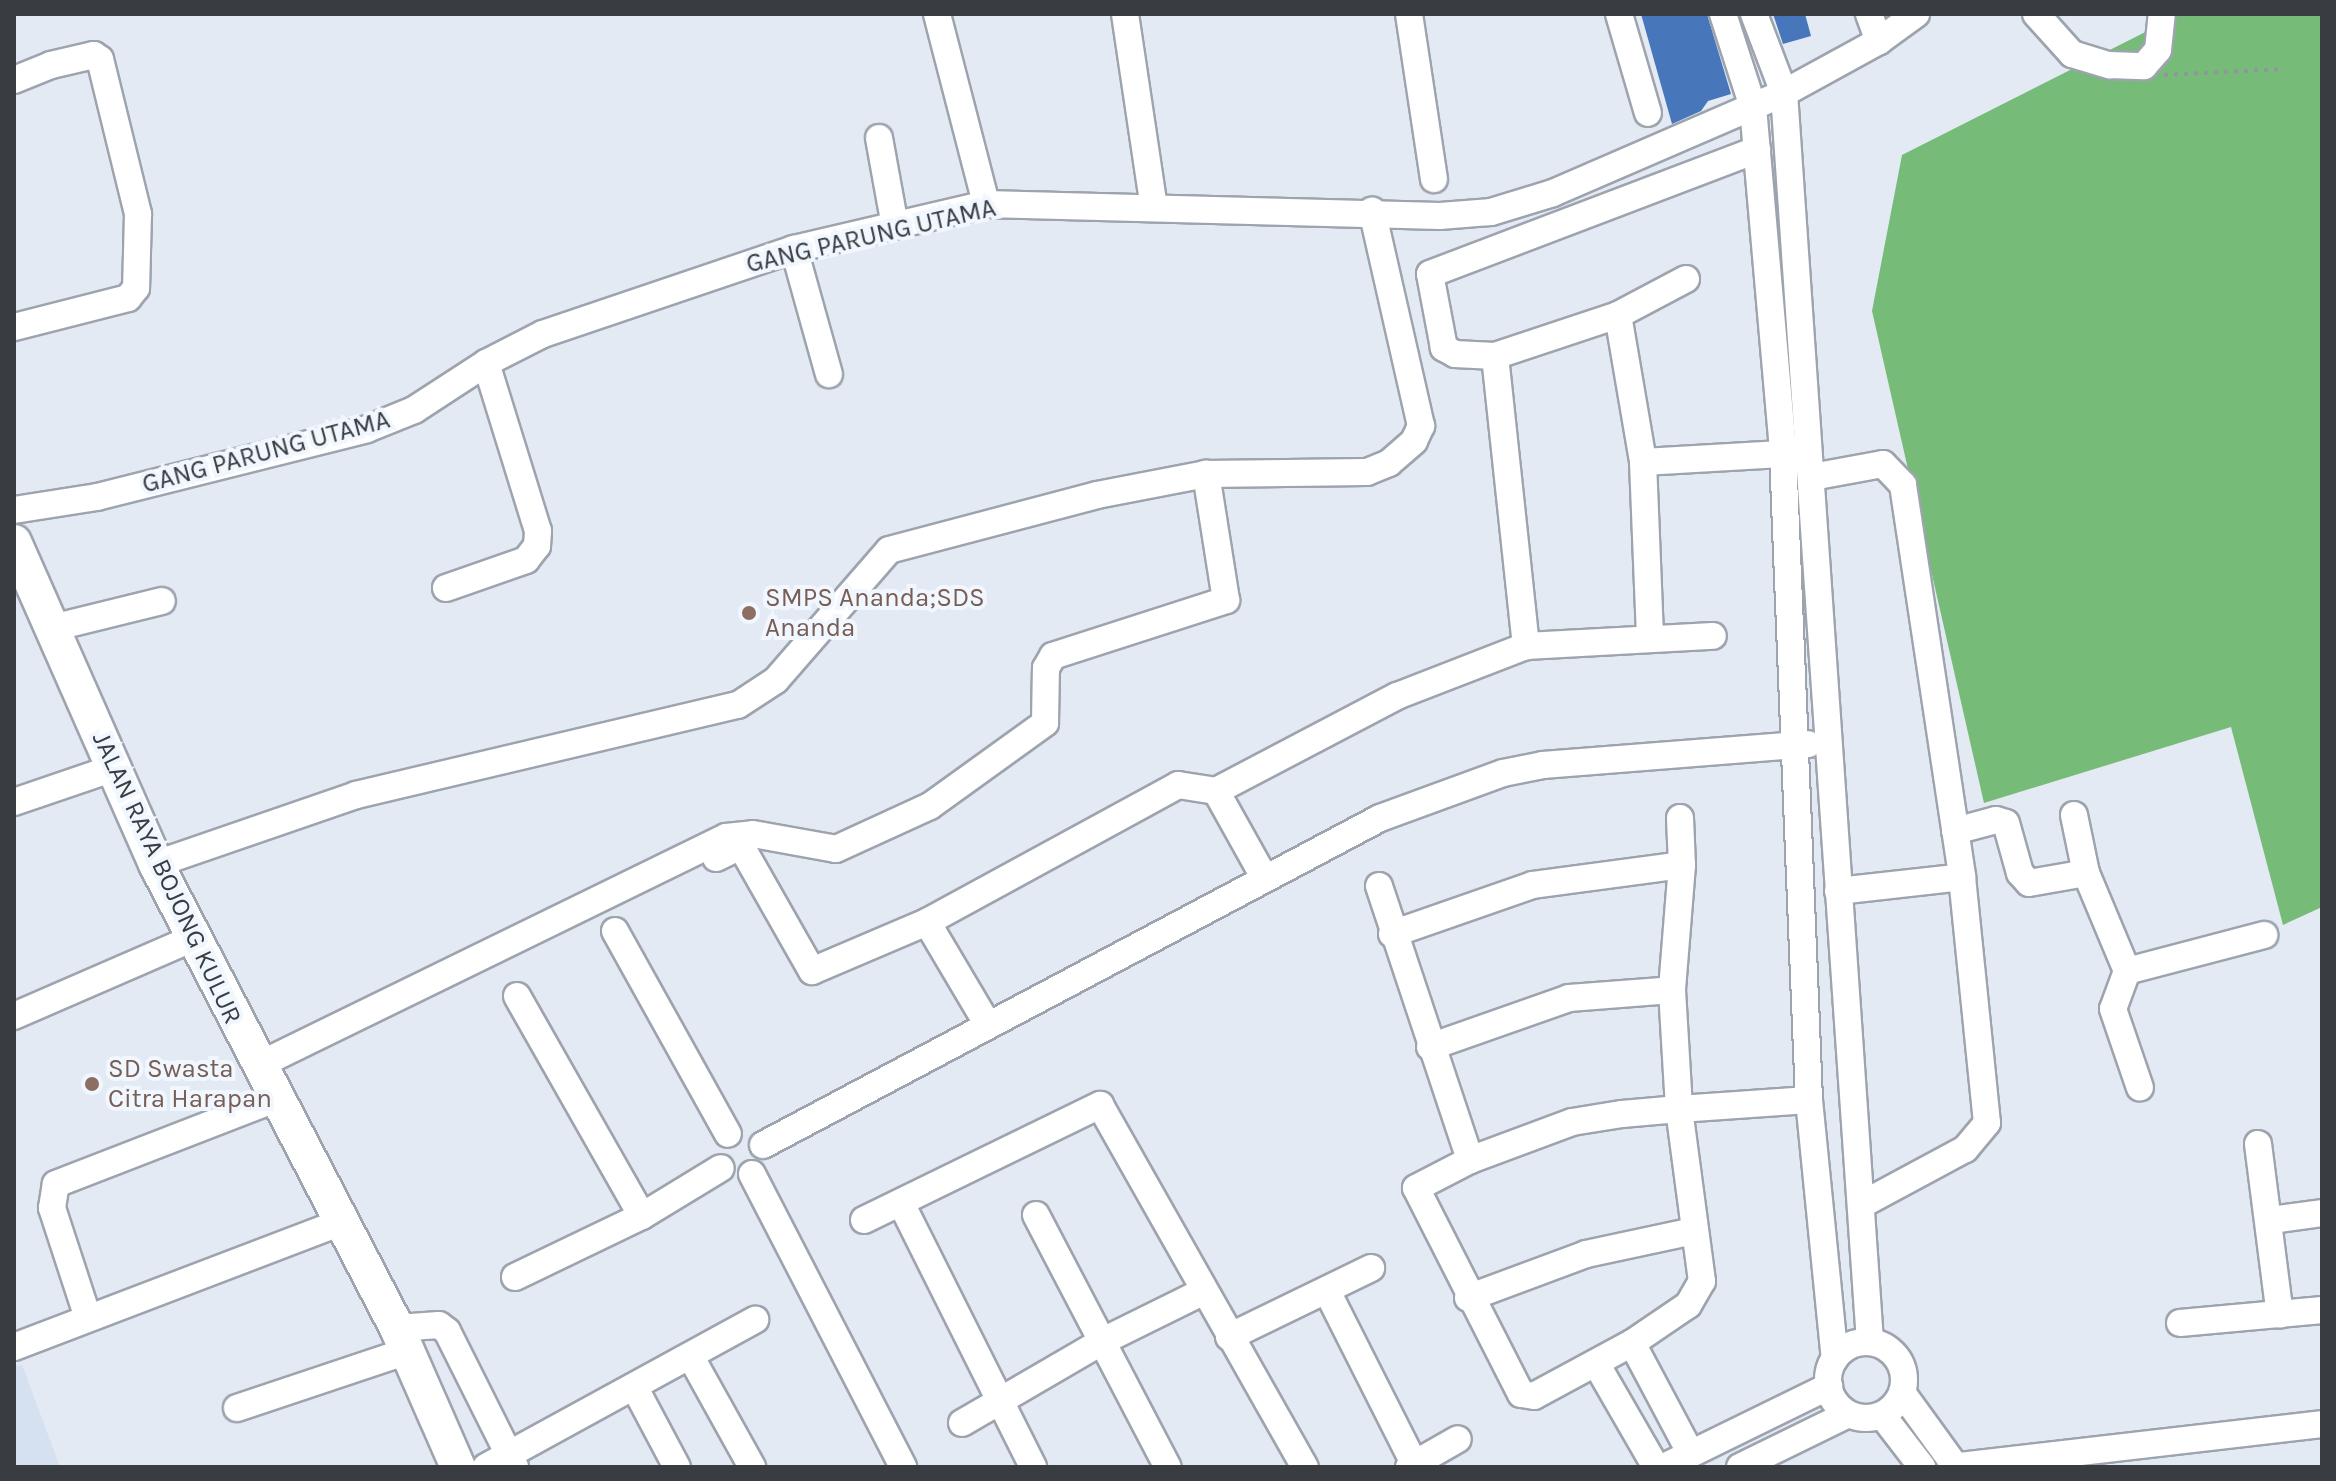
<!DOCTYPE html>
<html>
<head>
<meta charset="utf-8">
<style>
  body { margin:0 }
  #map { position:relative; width:2336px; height:1481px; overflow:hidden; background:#e3eaf4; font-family:Karla,sans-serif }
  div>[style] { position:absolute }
  .built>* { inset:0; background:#d5e0f1 }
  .forest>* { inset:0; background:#76bb78 }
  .building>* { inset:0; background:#4776ba }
  .path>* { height:4px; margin-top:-2px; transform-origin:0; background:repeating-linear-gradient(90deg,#90969d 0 4px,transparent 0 10px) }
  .roads { filter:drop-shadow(2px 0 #9da4ae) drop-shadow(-2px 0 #9da4ae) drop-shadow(0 2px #9da4ae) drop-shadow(0 -2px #9da4ae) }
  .minor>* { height:26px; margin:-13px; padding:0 13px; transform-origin:13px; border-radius:13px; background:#fff }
  .minor>.ring { margin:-13px; padding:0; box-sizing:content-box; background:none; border:26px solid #fff; border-radius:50% }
  .major>* { height:34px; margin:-17px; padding:0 17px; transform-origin:17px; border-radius:17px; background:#fff }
  .dots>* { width:22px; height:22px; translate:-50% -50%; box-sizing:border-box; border:4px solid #f1f7ff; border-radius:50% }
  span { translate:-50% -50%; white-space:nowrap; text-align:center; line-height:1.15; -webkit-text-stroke:8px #f1f7ff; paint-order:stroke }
  .street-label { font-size:26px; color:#393c40 }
  .education-label { font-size:26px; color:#785e54 }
  .left { translate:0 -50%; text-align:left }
  .frame { position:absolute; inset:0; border:16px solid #393c40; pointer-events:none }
</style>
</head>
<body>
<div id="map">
  <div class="built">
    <i style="clip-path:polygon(22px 1365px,60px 1467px,14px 1467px,14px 1366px)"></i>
  </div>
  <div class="forest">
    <i style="clip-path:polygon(2181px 14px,2322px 14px,2322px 907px,2283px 925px,2231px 727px,1984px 803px,1872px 311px,1902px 155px)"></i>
  </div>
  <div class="building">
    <i style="clip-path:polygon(1641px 14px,1707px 14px,1731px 94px,1708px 101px,1701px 111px,1672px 124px)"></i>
    <i style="clip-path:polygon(1773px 14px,1805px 14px,1811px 36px,1783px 44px)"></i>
  </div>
  <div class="path">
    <i style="left:2164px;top:75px;width:118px;rotate:-2.9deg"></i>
  </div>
  <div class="roads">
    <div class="minor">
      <i style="left:937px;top:14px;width:196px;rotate:75.5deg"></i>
      <i style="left:1125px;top:14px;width:195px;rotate:81.5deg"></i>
      <i style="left:1409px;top:14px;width:167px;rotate:81.4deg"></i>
      <i style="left:1619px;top:14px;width:103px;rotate:73.7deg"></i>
      <i style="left:1723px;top:14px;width:98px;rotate:72.1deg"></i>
      <i style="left:1753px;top:107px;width:347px;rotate:85deg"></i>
      <i style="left:1783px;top:453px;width:648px;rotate:87.7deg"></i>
      <i style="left:1809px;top:1100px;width:260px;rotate:84.3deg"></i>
      <i style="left:1754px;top:14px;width:85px;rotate:69.2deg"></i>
      <i style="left:1784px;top:93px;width:1252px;rotate:86.06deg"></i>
      <i style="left:1869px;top:14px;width:29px;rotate:70deg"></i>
      <i style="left:2036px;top:14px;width:54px;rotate:48deg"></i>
      <i style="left:2072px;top:54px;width:39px;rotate:17deg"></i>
      <i style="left:2109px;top:65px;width:35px;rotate:2deg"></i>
      <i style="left:2144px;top:66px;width:21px;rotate:-49deg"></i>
      <i style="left:2158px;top:50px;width:36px;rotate:-84deg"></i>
      <i style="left:14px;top:80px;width:40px;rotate:-22deg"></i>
      <i style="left:51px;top:65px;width:44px;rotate:-13.1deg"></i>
      <i style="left:94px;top:55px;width:7px;rotate:34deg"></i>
      <i style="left:100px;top:59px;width:160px;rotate:76.2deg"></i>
      <i style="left:138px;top:214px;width:74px;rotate:91.5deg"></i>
      <i style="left:136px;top:288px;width:13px;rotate:129deg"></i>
      <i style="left:128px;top:298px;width:118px;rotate:165.7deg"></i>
      <i style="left:879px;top:138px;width:89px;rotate:79.7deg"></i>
      <i style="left:794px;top:249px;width:130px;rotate:74.4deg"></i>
      <i style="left:1686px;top:279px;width:77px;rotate:152.1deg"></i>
      <i style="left:1618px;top:315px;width:130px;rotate:161.6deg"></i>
      <i style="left:1495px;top:356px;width:40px;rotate:-177.1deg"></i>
      <i style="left:1455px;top:354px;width:13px;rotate:-151deg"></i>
      <i style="left:1444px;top:348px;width:75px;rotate:-100.7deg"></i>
      <i style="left:1430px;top:274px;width:350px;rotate:-20.8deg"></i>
      <i style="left:1618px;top:315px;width:149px;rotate:80.3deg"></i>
      <i style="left:1643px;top:462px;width:175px;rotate:87.7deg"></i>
      <i style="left:1495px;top:356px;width:292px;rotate:83.9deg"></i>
      <i style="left:1643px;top:462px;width:156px;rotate:-3.3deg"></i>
      <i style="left:1812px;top:477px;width:72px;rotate:-10.4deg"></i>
      <i style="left:1883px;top:464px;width:29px;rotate:46deg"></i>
      <i style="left:1903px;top:485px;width:396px;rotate:81.4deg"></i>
      <i style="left:1962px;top:877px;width:247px;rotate:84.2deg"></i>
      <i style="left:1987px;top:1123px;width:34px;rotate:130deg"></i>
      <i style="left:1965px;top:1149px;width:116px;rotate:151.7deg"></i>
      <i style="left:14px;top:510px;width:84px;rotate:-8.9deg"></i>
      <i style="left:97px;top:497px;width:278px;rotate:-14.1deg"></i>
      <i style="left:367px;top:429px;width:51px;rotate:-22deg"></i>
      <i style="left:414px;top:410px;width:86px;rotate:-33.1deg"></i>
      <i style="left:486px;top:363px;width:64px;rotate:-27deg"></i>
      <i style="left:543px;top:334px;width:265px;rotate:-18.7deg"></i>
      <i style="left:794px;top:249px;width:197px;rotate:-13.2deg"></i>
      <i style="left:986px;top:204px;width:454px;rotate:1.5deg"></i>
      <i style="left:1440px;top:216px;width:51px;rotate:-4.5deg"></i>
      <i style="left:1491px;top:212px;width:65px;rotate:-17deg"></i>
      <i style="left:1553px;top:193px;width:252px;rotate:-23.4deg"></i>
      <i style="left:1784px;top:93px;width:108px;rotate:-28.7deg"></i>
      <i style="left:1879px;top:41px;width:46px;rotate:-36.1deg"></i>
      <i style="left:446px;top:588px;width:85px;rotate:-19.3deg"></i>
      <i style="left:526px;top:560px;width:18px;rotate:-52deg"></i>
      <i style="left:537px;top:546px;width:15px;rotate:-86deg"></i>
      <i style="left:538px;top:531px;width:176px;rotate:-107.2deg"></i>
      <i style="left:52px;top:628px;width:113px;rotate:-13.8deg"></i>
      <i style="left:1216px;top:791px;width:204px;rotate:-27.7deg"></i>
      <i style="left:1397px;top:696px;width:138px;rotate:-21.2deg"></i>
      <i style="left:1526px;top:646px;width:187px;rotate:-3.1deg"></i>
      <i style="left:14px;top:802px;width:106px;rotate:-18.8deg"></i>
      <i style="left:2074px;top:815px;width:59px;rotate:78.3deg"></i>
      <i style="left:1680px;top:818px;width:47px;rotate:87.6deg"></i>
      <i style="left:1682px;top:865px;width:125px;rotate:94.6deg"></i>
      <i style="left:1672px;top:990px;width:119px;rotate:86.6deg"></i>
      <i style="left:1679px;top:1109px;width:174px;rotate:82.4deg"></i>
      <i style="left:1702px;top:1281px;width:28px;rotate:120deg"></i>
      <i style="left:1688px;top:1305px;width:68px;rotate:145.8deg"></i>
      <i style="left:1632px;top:1343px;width:111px;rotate:151.6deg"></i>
      <i style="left:1534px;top:1396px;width:13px;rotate:-171deg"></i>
      <i style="left:1521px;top:1394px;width:231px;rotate:-117deg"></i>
      <i style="left:1416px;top:1188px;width:61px;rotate:-27.4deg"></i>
      <i style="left:1470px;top:1160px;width:109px;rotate:-20.4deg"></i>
      <i style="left:1572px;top:1122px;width:51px;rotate:-9.1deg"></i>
      <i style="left:1622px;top:1114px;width:57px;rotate:-5deg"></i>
      <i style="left:1679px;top:1109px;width:130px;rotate:-4deg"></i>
      <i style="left:1955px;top:831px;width:42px;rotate:-15deg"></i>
      <i style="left:1996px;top:820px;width:10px;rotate:17deg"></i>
      <i style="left:2006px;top:823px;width:52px;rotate:74.4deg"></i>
      <i style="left:2020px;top:873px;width:13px;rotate:48deg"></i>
      <i style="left:2029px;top:883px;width:58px;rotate:-10deg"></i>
      <i style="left:2086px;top:873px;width:106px;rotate:67.3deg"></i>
      <i style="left:2127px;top:971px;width:40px;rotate:110.2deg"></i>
      <i style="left:2113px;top:1009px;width:83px;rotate:71.1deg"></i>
      <i style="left:716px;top:858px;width:28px;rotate:-26deg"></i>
      <i style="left:741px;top:846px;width:144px;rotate:60.4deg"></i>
      <i style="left:812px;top:971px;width:125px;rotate:-23.1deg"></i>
      <i style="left:927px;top:922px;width:286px;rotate:-28.6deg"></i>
      <i style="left:1178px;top:785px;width:38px;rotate:9deg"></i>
      <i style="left:1216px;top:791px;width:98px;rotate:60.8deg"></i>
      <i style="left:156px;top:864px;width:212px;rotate:-19deg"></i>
      <i style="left:356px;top:795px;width:392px;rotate:-13.3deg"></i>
      <i style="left:738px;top:705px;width:45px;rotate:-33.3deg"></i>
      <i style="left:776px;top:680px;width:172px;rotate:-49deg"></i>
      <i style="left:889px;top:550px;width:215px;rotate:-14.8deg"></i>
      <i style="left:1097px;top:495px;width:111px;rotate:-10.9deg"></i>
      <i style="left:1206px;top:474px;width:161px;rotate:-0.7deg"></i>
      <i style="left:1367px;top:472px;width:24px;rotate:-22deg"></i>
      <i style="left:1389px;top:463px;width:33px;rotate:-41deg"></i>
      <i style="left:1414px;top:441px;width:17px;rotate:-65deg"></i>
      <i style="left:1421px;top:426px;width:221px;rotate:-102.8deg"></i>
      <i style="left:1379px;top:886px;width:289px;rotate:71.6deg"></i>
      <i style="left:1838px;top:891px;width:125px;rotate:-6.4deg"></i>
      <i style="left:927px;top:922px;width:120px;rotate:59.4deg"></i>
      <i style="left:615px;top:931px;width:232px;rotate:60.9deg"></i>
      <i style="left:1392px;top:934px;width:149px;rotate:-19.2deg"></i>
      <i style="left:1533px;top:885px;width:150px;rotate:-7.6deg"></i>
      <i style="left:2127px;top:971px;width:142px;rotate:-14.7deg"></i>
      <i style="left:517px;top:996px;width:253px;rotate:60.4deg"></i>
      <i style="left:14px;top:1016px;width:195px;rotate:-23.5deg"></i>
      <i style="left:1430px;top:1047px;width:147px;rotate:-19.4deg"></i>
      <i style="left:1569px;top:998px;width:103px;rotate:-4.4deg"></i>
      <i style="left:257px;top:1066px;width:522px;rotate:-26.03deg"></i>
      <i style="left:726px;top:837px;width:27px;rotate:-6deg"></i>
      <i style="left:753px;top:834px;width:84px;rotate:10.2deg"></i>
      <i style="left:836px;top:849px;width:103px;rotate:-24.6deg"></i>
      <i style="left:930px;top:806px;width:142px;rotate:-35.8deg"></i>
      <i style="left:1045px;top:723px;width:55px;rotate:-89deg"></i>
      <i style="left:1046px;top:668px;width:14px;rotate:-60deg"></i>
      <i style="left:1053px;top:656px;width:182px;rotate:-17.9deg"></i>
      <i style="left:1226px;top:600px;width:128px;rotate:-99deg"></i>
      <i style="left:2258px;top:1144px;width:172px;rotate:82.7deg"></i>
      <i style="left:763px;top:1145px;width:698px;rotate:-27.92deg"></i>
      <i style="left:1380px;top:818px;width:131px;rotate:-20.1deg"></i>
      <i style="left:1503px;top:773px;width:41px;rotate:-11.3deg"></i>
      <i style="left:1543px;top:765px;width:266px;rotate:-4.5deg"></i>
      <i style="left:752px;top:1174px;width:330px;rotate:62.7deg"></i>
      <i style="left:902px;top:1205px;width:293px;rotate:63.4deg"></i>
      <i style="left:1036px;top:1215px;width:284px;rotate:62.4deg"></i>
      <i style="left:864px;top:1220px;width:263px;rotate:-26deg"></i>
      <i style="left:1100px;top:1105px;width:416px;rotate:60.5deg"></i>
      <i style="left:2271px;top:1220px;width:51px;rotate:-7.8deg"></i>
      <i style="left:515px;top:1277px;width:141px;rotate:-25.7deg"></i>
      <i style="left:642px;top:1216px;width:92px;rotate:-31.3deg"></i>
      <i style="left:1327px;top:1291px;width:195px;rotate:63.2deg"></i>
      <i style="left:1468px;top:1298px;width:126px;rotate:-20.4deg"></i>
      <i style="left:1586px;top:1254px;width:109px;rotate:-12.1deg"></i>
      <i style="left:88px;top:1318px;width:116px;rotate:-108.1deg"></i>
      <i style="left:52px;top:1208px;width:24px;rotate:-81deg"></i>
      <i style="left:56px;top:1184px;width:235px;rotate:-21.2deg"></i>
      <i style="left:2180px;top:1323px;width:143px;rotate:-5.2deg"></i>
      <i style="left:397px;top:1328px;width:42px;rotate:-4.1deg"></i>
      <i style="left:439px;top:1325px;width:10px;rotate:37deg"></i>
      <i style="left:447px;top:1331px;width:152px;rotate:63.4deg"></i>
      <i style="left:1229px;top:1337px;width:158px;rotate:-25.9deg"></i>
      <i class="ring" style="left:1828px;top:1342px;width:50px;height:50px"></i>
      <i style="left:1632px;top:1343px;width:123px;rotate:62deg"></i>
      <i style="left:14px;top:1347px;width:351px;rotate:-20.9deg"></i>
      <i style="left:692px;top:1359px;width:124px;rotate:60.9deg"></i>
      <i style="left:1597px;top:1365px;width:118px;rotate:60deg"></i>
      <i style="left:636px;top:1390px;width:87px;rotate:62deg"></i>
      <i style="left:1903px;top:1394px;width:90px;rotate:54deg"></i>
      <i style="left:237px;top:1408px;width:179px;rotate:-18.5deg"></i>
      <i style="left:1882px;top:1415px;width:66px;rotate:52.4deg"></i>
      <i style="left:962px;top:1423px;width:163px;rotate:-30.2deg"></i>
      <i style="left:1103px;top:1341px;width:110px;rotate:-26.3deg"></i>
      <i style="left:486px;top:1467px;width:307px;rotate:-28.7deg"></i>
      <i style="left:1409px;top:1467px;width:56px;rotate:-29.7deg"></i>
      <i style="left:1664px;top:1467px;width:184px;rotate:-26.1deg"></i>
      <i style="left:1740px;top:1467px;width:120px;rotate:-26.1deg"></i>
      <i style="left:1951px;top:1467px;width:373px;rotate:-6.6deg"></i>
    </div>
    <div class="major">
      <i style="left:14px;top:542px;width:352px;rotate:66.2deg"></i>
      <i style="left:156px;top:864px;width:523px;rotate:62.55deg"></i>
      <i style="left:397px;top:1328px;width:152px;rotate:66.3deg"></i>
    </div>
  </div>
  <div class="dots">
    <i style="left:749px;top:613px;background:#8d6e63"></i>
    <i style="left:92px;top:1084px;background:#8d6e63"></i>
  </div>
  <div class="street-label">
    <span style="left:871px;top:236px;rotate:-13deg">GANG PARUNG UTAMA</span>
    <span style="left:266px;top:452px;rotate:-15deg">GANG PARUNG UTAMA</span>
    <span style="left:167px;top:878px;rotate:65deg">JALAN RAYA BOJONG KULUR</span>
  </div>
  <div class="education-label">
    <span class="left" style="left:765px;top:613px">SMPS Ananda;SDS<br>Ananda</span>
    <span class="left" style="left:108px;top:1084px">SD Swasta<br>Citra Harapan</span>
  </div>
  <div class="frame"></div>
</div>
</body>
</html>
